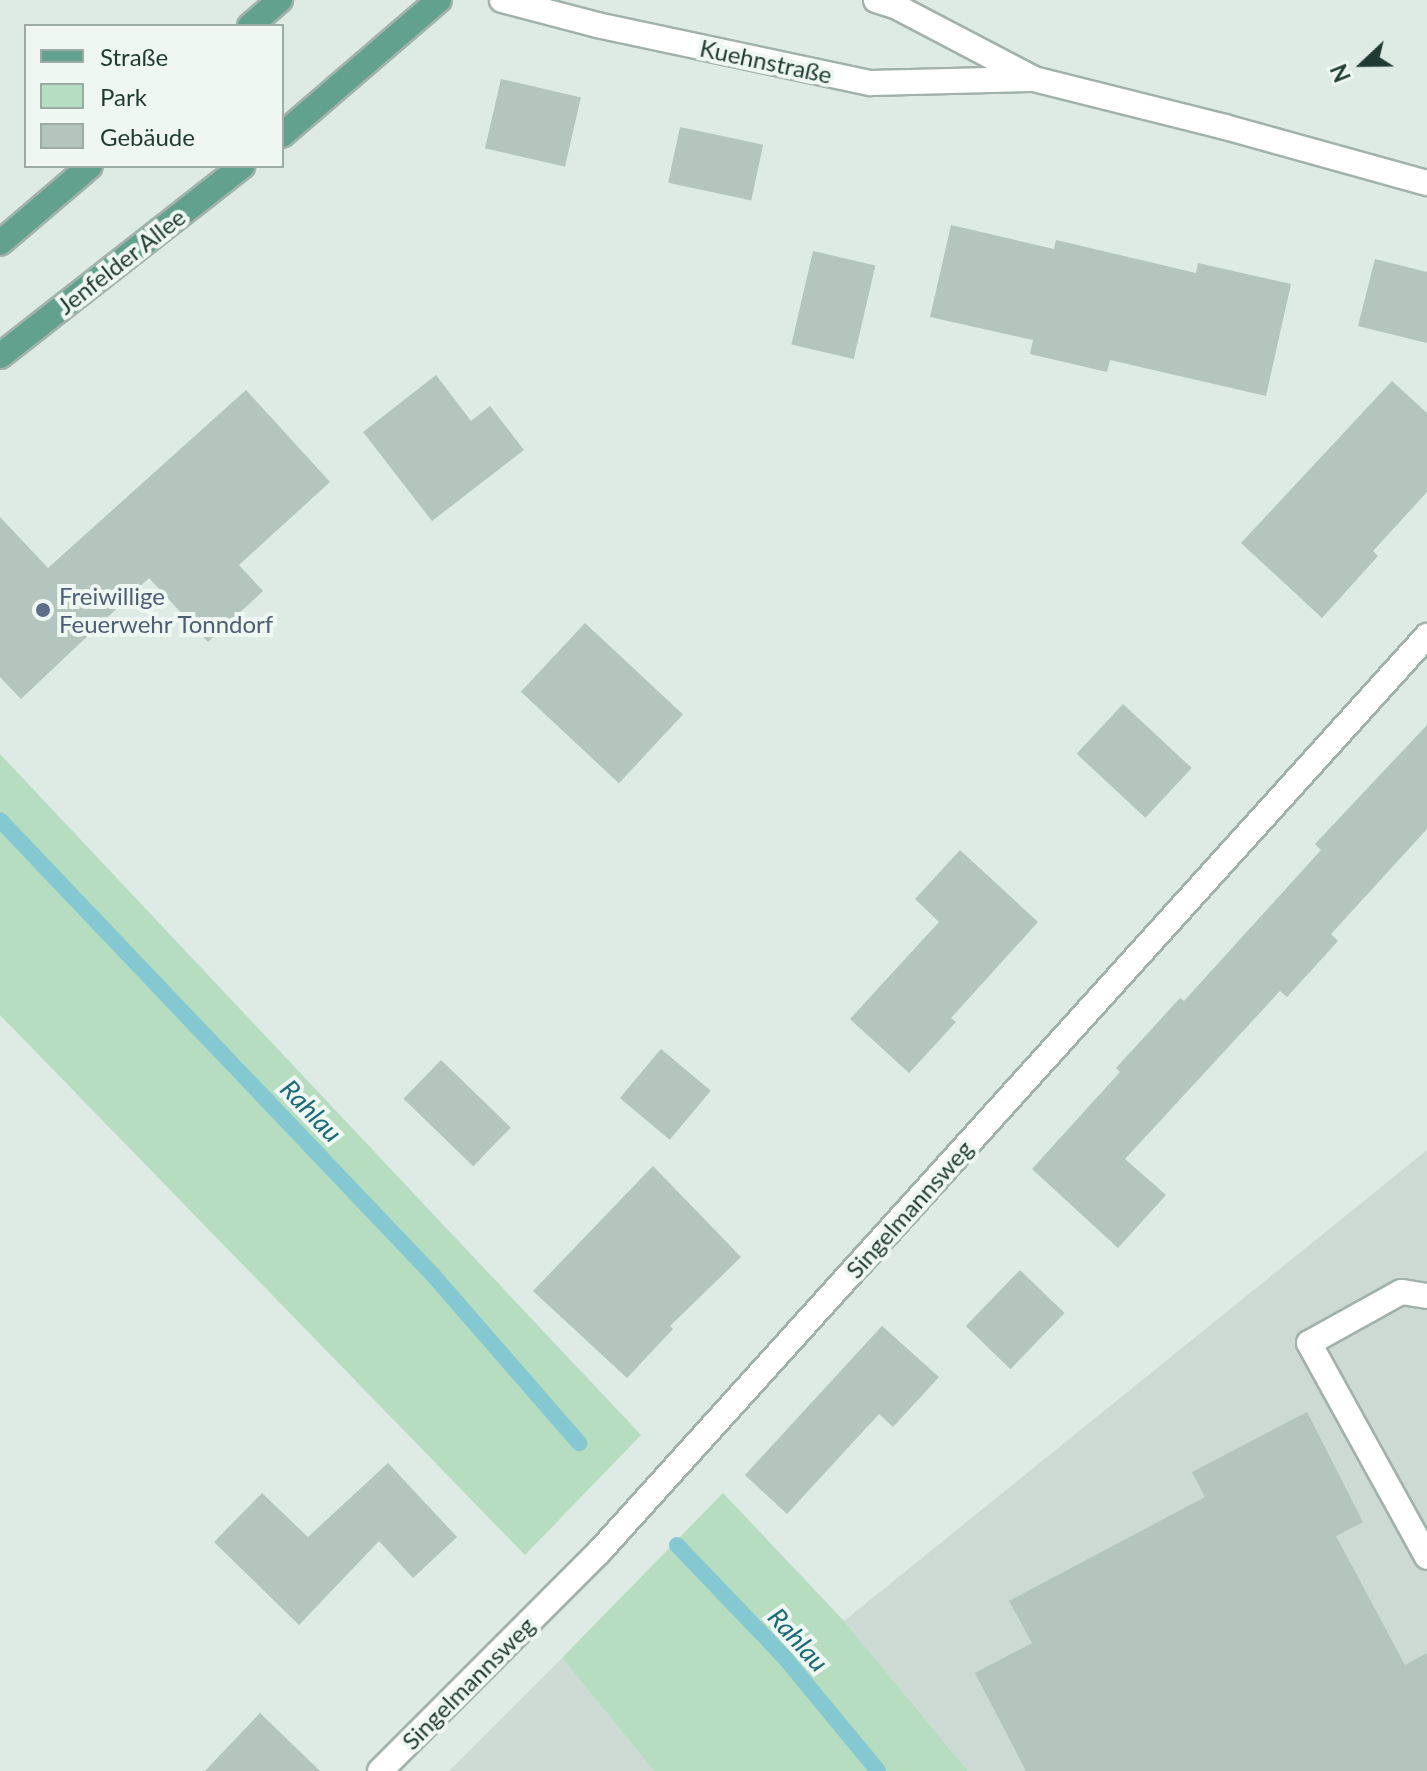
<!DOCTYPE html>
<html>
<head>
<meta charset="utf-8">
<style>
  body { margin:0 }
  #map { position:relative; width:1427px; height:1771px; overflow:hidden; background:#deeae4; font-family:Lato,sans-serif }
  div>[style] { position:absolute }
  .built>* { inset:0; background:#cddad3 }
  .green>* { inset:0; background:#b6ddbf }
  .stream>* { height:16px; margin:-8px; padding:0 8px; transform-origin:8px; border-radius:8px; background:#84c9d2 }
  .building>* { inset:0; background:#b4c5bd; transform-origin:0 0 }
  .roads { filter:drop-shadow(2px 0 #a1b2ab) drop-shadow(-2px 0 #a1b2ab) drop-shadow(0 2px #a1b2ab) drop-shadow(0 -2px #a1b2ab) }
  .minor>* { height:24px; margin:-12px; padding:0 12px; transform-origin:12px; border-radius:12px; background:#fff }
  .major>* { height:24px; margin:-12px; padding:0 12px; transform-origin:12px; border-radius:12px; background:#62a18e }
  .dots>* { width:22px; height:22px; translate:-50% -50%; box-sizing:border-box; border:4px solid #eff7f2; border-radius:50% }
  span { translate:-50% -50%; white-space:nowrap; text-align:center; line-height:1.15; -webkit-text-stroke:8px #eff7f2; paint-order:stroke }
  .street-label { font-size:24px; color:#1f3a32 }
  .service-label { font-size:24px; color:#4e5e75 }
  .left { translate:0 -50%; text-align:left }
  .water-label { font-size:26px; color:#196c77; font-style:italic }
  .legend { position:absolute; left:24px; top:24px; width:260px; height:144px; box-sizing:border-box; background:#eff7f2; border:2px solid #9caba5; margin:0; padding:10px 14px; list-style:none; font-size:24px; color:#1f3a32 }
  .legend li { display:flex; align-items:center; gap:16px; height:40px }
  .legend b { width:40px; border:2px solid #9caba5 }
  .north { position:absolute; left:1323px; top:24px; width:80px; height:80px; -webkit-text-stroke:6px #eff7f2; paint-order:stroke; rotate:248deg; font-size:22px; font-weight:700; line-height:32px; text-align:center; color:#1f3a32 }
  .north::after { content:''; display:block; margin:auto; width:28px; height:36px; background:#1f3a32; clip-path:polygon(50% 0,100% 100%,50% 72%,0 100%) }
</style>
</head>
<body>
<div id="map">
  <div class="built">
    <i style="clip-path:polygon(1427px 1150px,1427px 1771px,968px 1771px,844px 1621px)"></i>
    <i style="clip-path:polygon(562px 1658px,654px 1771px,449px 1771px)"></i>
  </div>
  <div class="green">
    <i style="clip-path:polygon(0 754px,641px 1435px,525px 1555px,0 1015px)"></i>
    <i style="clip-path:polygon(723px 1493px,844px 1621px,968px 1771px,654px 1771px,562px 1658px)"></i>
  </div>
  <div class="stream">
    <i style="left:0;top:820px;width:628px;rotate:46.42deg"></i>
    <i style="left:433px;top:1275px;width:223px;rotate:49deg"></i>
    <i style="left:677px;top:1545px;width:156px;rotate:46.3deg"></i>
    <i style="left:785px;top:1658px;width:146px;rotate:50.5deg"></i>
  </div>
  <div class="building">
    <i style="left:501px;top:79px;width:82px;height:71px;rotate:13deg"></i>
    <i style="left:680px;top:127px;width:85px;height:57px;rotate:12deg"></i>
    <i style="clip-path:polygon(951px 225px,1054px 249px,1056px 240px,1196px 273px,1198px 263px,1291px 284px,1266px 396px,1110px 360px,1107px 372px,1030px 354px,1033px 340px,930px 317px)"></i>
    <i style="left:813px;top:251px;width:64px;height:96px;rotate:13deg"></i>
    <i style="clip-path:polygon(1375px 259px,1427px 272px,1427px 343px,1358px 326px)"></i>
    <i style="clip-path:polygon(436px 375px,471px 421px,490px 406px,524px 450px,432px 521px,363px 432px)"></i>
    <i style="clip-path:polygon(1392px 381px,1427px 413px,1427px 492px,1373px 551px,1378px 556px,1322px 618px,1241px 543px)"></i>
    <i style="clip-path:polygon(246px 390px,330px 482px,239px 565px,263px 591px,208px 642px,149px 578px,21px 699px,0 677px,0 517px,48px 568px)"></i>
    <i style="left:585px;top:623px;width:134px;height:94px;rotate:43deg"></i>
    <i style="left:1123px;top:704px;width:94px;height:68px;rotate:43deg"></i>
    <i style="clip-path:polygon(1427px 725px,1427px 829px,1331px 934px,1338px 941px,1287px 997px,1280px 991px,1125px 1159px,1166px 1195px,1118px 1248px,1032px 1169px,1120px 1072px,1116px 1068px,1180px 998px,1184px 1001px,1321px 850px,1315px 844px)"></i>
    <i style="clip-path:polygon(960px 850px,1038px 922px,951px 1018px,956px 1022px,909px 1073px,850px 1019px,939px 922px,915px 899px)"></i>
    <i style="left:661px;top:1049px;width:65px;height:64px;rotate:40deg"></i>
    <i style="left:441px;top:1060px;width:97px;height:54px;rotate:44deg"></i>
    <i style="clip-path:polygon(653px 1166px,741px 1257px,670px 1326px,673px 1329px,627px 1378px,533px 1291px)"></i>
    <i style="left:1020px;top:1270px;width:62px;height:78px;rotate:44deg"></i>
    <i style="clip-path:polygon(882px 1326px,939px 1377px,893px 1427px,879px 1414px,787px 1514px,745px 1475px)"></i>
    <i style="clip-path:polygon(1307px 1412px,1363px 1522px,1336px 1536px,1405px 1665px,1427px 1653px,1427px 1771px,1026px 1771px,975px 1673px,1032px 1643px,1009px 1601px,1205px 1497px,1192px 1472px)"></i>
    <i style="clip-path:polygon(388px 1463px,457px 1537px,413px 1578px,379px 1541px,299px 1625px,214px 1542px,262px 1493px,308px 1537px)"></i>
    <i style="clip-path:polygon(260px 1713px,320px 1771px,205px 1771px)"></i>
  </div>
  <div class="roads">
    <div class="minor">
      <i style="left:502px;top:0;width:98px;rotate:14.7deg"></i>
      <i style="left:597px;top:25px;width:280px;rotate:12deg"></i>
      <i style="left:871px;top:83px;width:159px;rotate:-1.4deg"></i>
      <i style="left:876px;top:0;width:20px;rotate:18deg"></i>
      <i style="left:895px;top:6px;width:157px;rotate:27.7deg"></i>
      <i style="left:1034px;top:79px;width:197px;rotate:14.1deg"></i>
      <i style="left:1225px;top:127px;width:210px;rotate:15.5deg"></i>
      <i style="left:1427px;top:1296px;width:26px;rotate:-171deg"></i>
      <i style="left:1401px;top:1292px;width:105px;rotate:151deg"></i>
      <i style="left:1309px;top:1343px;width:244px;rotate:61.1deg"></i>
      <i style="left:380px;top:1771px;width:310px;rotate:-45deg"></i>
      <i style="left:599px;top:1552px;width:1235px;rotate:-47.89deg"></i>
    </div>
    <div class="major">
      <i style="left:250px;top:26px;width:40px;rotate:-41deg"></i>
      <i style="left:282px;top:135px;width:207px;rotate:-40.7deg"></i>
      <i style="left:0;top:243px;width:118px;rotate:-40.5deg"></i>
      <i style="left:0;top:356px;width:308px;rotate:-38.1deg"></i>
    </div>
  </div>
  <div class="dots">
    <i style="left:43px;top:610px;background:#5c6f8a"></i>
  </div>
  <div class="street-label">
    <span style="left:766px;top:61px;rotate:12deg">Kuehnstraße</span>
    <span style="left:121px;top:261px;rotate:-38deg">Jenfelder Allee</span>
    <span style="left:909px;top:1209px;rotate:-48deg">Singelmannsweg</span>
    <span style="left:468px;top:1683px;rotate:-45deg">Singelmannsweg</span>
  </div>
  <div class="service-label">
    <span class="left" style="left:59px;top:610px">Freiwillige<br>Feuerwehr Tonndorf</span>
  </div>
  <div class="water-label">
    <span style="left:311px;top:1111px;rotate:46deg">Rahlau</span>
    <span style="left:798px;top:1640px;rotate:48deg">Rahlau</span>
  </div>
  <ul class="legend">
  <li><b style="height:10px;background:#62a18e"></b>Straße</li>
  <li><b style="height:22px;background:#b6ddbf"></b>Park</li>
  <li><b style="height:22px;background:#b4c5bd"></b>Gebäude</li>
  </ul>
  <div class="north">N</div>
</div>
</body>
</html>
